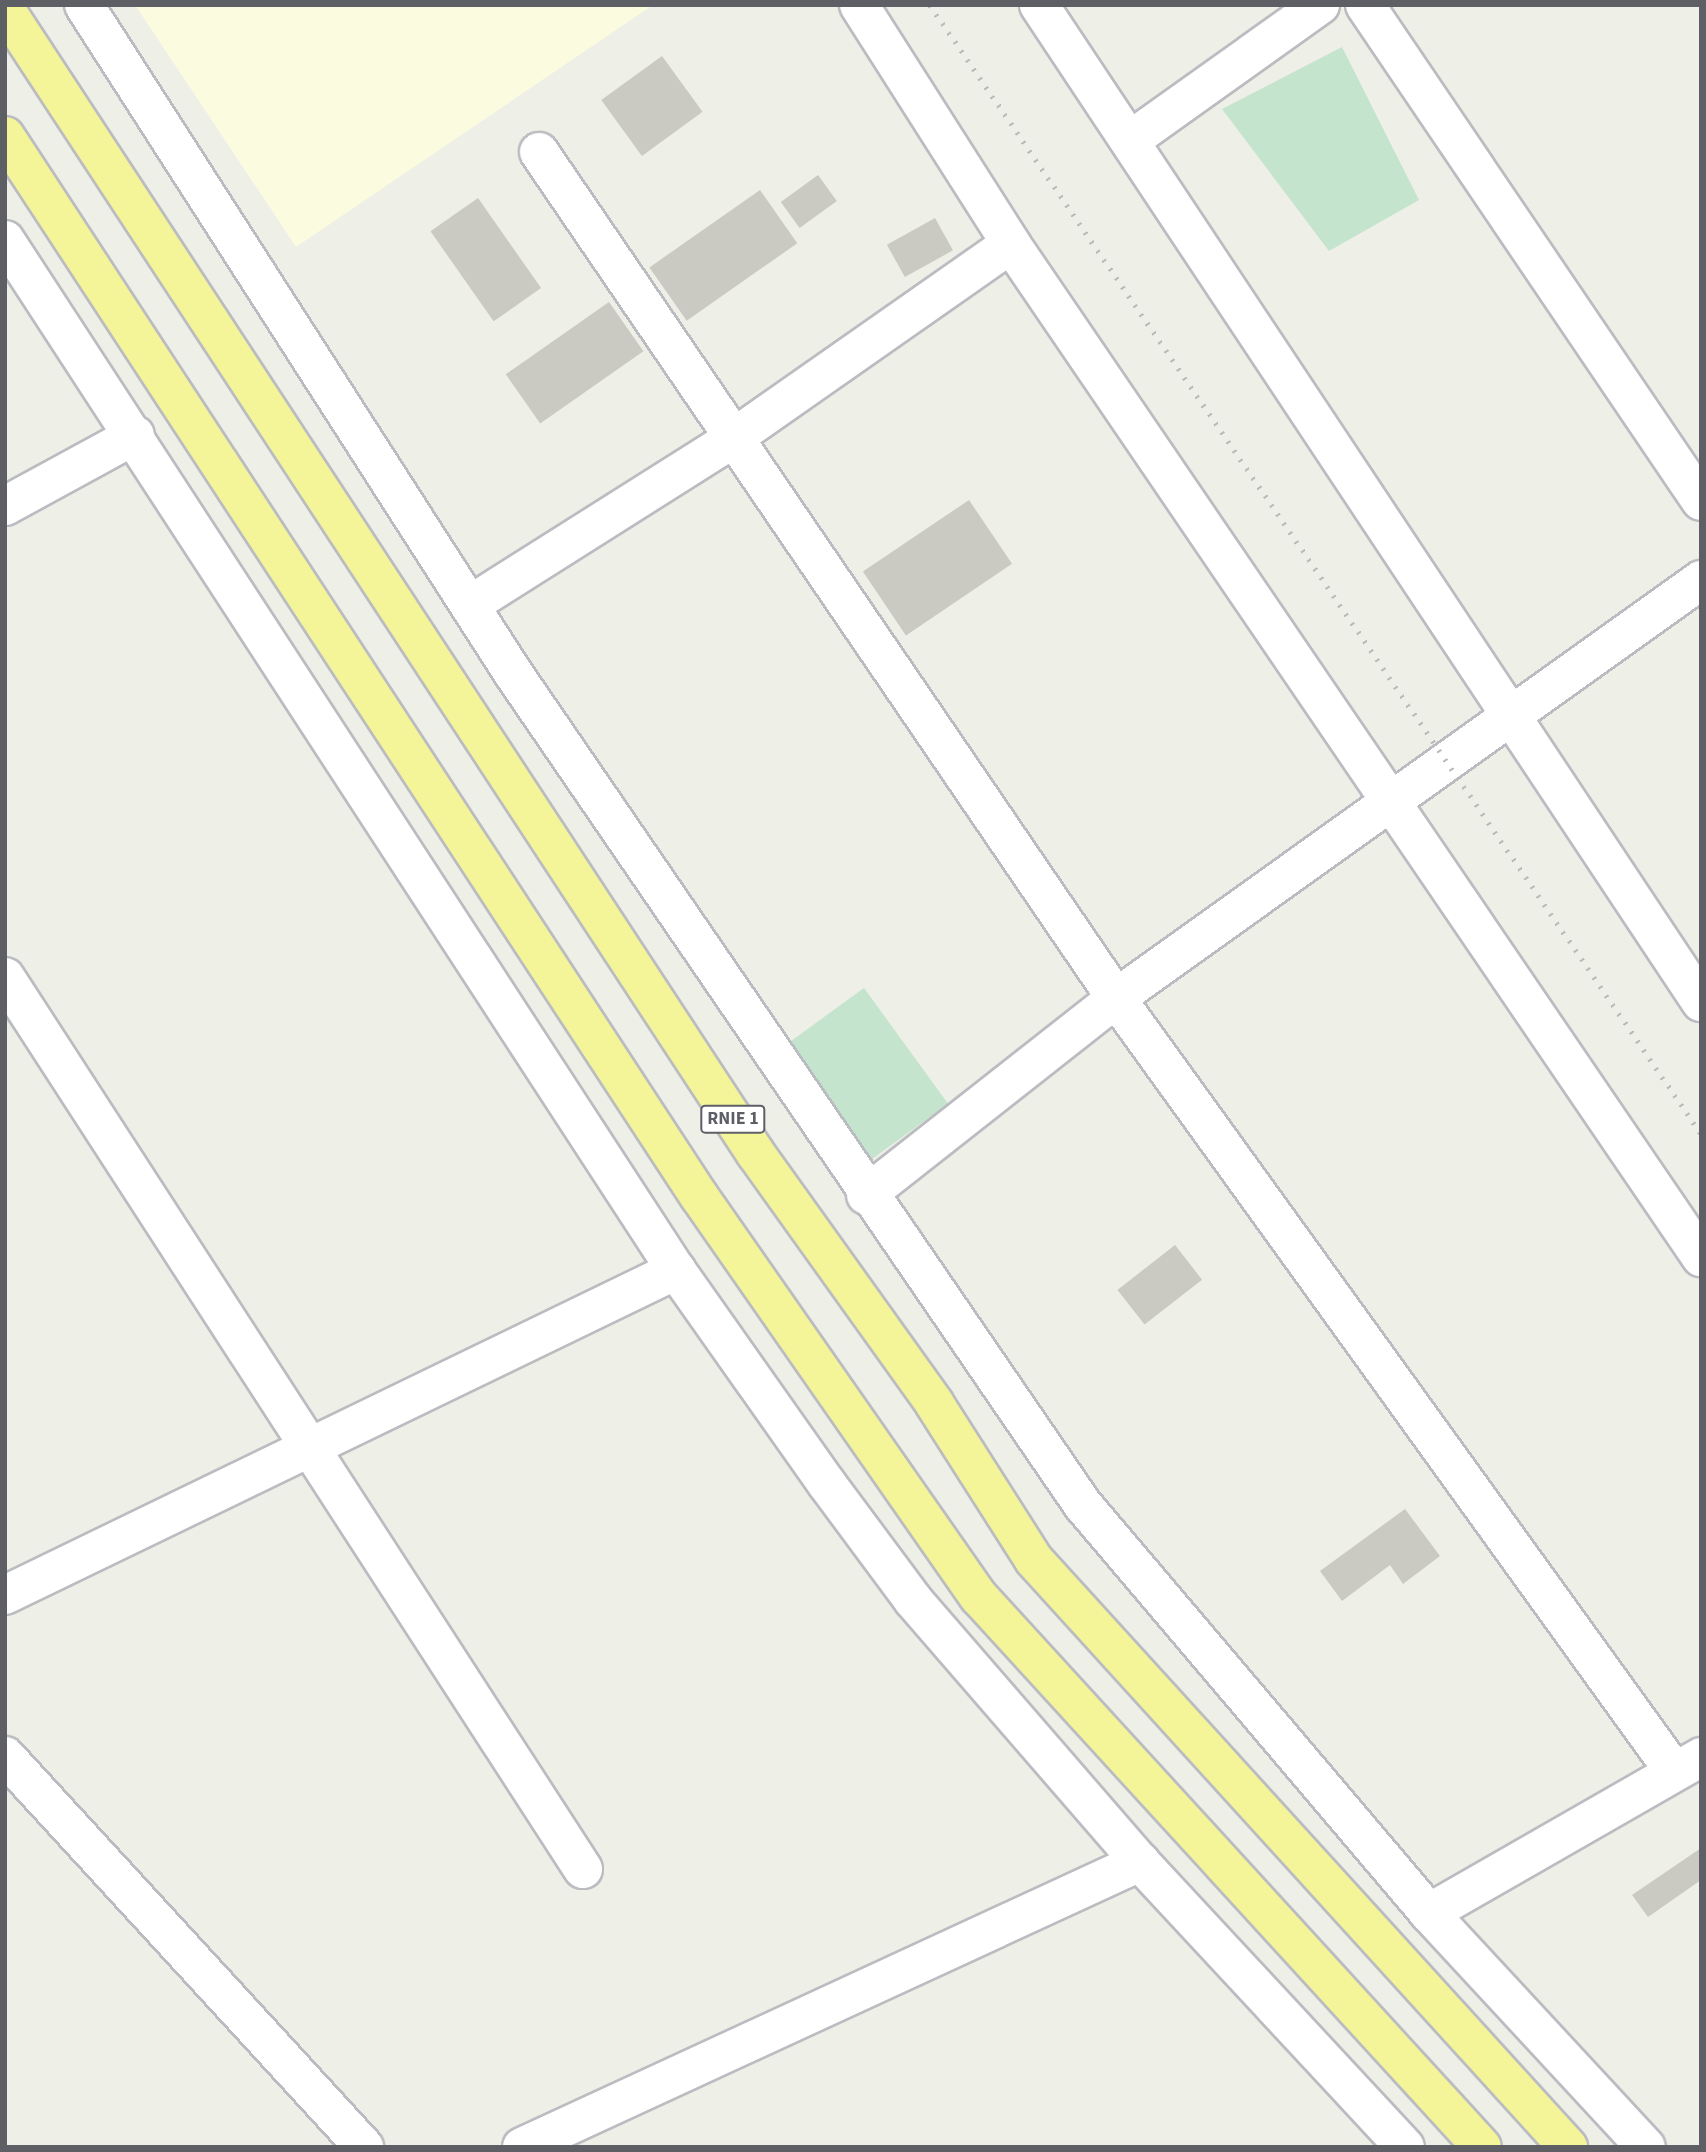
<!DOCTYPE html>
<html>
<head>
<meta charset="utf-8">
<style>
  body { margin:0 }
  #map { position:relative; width:1706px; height:2152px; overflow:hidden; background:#eeefe6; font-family:"Source Sans 3",sans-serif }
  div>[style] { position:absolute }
  .commercial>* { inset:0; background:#fafbdf }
  .green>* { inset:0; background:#c5e4cd; transform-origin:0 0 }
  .building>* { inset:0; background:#cacac3; transform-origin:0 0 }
  .roads { filter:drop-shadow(2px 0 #bbbcc1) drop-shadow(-2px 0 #bbbcc1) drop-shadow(0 2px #bbbcc1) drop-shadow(0 -2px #bbbcc1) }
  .street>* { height:38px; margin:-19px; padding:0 19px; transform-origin:19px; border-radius:19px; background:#fff }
  .highway>* { height:38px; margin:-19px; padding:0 19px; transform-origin:19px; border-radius:19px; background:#f4f498 }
  .rail>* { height:5px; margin-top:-2.5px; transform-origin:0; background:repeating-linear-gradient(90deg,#b8b8b9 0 2px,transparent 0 11px) }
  span { translate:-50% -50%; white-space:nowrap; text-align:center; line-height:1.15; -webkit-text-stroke:5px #fff; paint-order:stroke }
  .shield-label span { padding:2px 5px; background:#fff; border:2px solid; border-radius:5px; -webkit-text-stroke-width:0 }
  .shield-label { font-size:18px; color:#5e5f65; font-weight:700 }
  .frame { position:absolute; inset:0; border:7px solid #5e5f65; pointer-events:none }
</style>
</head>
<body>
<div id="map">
  <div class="commercial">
    <i style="clip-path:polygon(135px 5px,653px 5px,296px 247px)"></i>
  </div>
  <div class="green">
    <i style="clip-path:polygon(1342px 47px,1419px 200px,1329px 251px,1222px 109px)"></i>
    <i style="left:864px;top:988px;width:143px;height:99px;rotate:54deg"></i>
  </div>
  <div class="building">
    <i style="left:662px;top:56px;width:69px;height:75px;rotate:54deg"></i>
    <i style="left:818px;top:175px;width:32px;height:46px;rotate:54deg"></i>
    <i style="left:760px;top:190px;width:65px;height:135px;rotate:55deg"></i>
    <i style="left:478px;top:198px;width:110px;height:58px;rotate:55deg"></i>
    <i style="left:935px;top:218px;width:37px;height:55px;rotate:61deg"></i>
    <i style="left:609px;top:302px;width:60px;height:126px;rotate:55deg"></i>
    <i style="left:969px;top:500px;width:77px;height:128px;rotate:56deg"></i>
    <i style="left:1175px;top:1245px;width:44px;height:73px;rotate:52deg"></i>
    <i style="clip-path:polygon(1405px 1509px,1440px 1556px,1403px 1584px,1390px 1565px,1342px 1601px,1320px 1571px)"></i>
    <i style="clip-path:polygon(1701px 1848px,1701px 1880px,1648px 1917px,1632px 1895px)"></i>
  </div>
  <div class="roads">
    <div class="street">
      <i style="left:84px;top:5px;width:794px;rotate:57.29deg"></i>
      <i style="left:513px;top:673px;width:1009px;rotate:55.59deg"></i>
      <i style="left:1083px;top:1505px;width:535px;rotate:49.7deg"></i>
      <i style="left:1429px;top:1913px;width:319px;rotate:47.2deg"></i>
      <i style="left:859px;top:5px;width:283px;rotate:57.5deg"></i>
      <i style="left:1011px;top:244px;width:1226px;rotate:55.74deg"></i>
      <i style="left:1039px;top:5px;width:1197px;rotate:56.42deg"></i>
      <i style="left:1365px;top:5px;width:599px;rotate:55.89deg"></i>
      <i style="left:1132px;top:139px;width:231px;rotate:-35.5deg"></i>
      <i style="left:539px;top:152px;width:1024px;rotate:55.7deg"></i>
      <i style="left:1116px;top:998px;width:953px;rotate:54.18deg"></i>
      <i style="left:5px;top:240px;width:1229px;rotate:56.92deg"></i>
      <i style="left:676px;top:1270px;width:262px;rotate:54.8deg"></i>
      <i style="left:827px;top:1484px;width:144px;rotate:53.4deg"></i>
      <i style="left:913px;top:1600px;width:347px;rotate:49.1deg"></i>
      <i style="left:1140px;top:1862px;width:389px;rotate:47.1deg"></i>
      <i style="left:5px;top:506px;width:148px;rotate:-28.6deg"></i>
      <i style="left:473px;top:603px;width:307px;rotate:-32.3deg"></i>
      <i style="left:732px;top:439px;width:340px;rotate:-35deg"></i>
      <i style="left:5px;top:977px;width:1063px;rotate:57.06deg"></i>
      <i style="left:866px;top:1195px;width:318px;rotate:-38.2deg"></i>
      <i style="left:1116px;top:998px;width:719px;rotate:-35.55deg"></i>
      <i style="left:5px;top:1595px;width:746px;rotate:-25.84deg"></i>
      <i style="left:5px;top:1756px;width:531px;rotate:47.44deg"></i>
      <i style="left:1429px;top:1913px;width:314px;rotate:-29.8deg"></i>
      <i style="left:522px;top:2147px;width:681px;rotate:-24.76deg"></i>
    </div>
    <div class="highway">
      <i style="left:5px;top:9px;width:1369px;rotate:56.74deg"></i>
      <i style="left:756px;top:1154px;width:306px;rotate:54.4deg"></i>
      <i style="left:934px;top:1403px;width:186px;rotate:57.5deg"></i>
      <i style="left:1034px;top:1560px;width:794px;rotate:47.71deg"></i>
      <i style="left:5px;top:136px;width:1267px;rotate:56.79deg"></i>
      <i style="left:699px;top:1196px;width:489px;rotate:55.1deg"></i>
      <i style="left:979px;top:1597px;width:745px;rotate:47.56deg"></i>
    </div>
  </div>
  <div class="rail">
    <i style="left:930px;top:5px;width:1367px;rotate:55.67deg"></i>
  </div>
  <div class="shield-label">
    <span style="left:733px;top:1119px">RNIE 1</span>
  </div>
  <div class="frame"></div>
</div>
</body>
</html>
